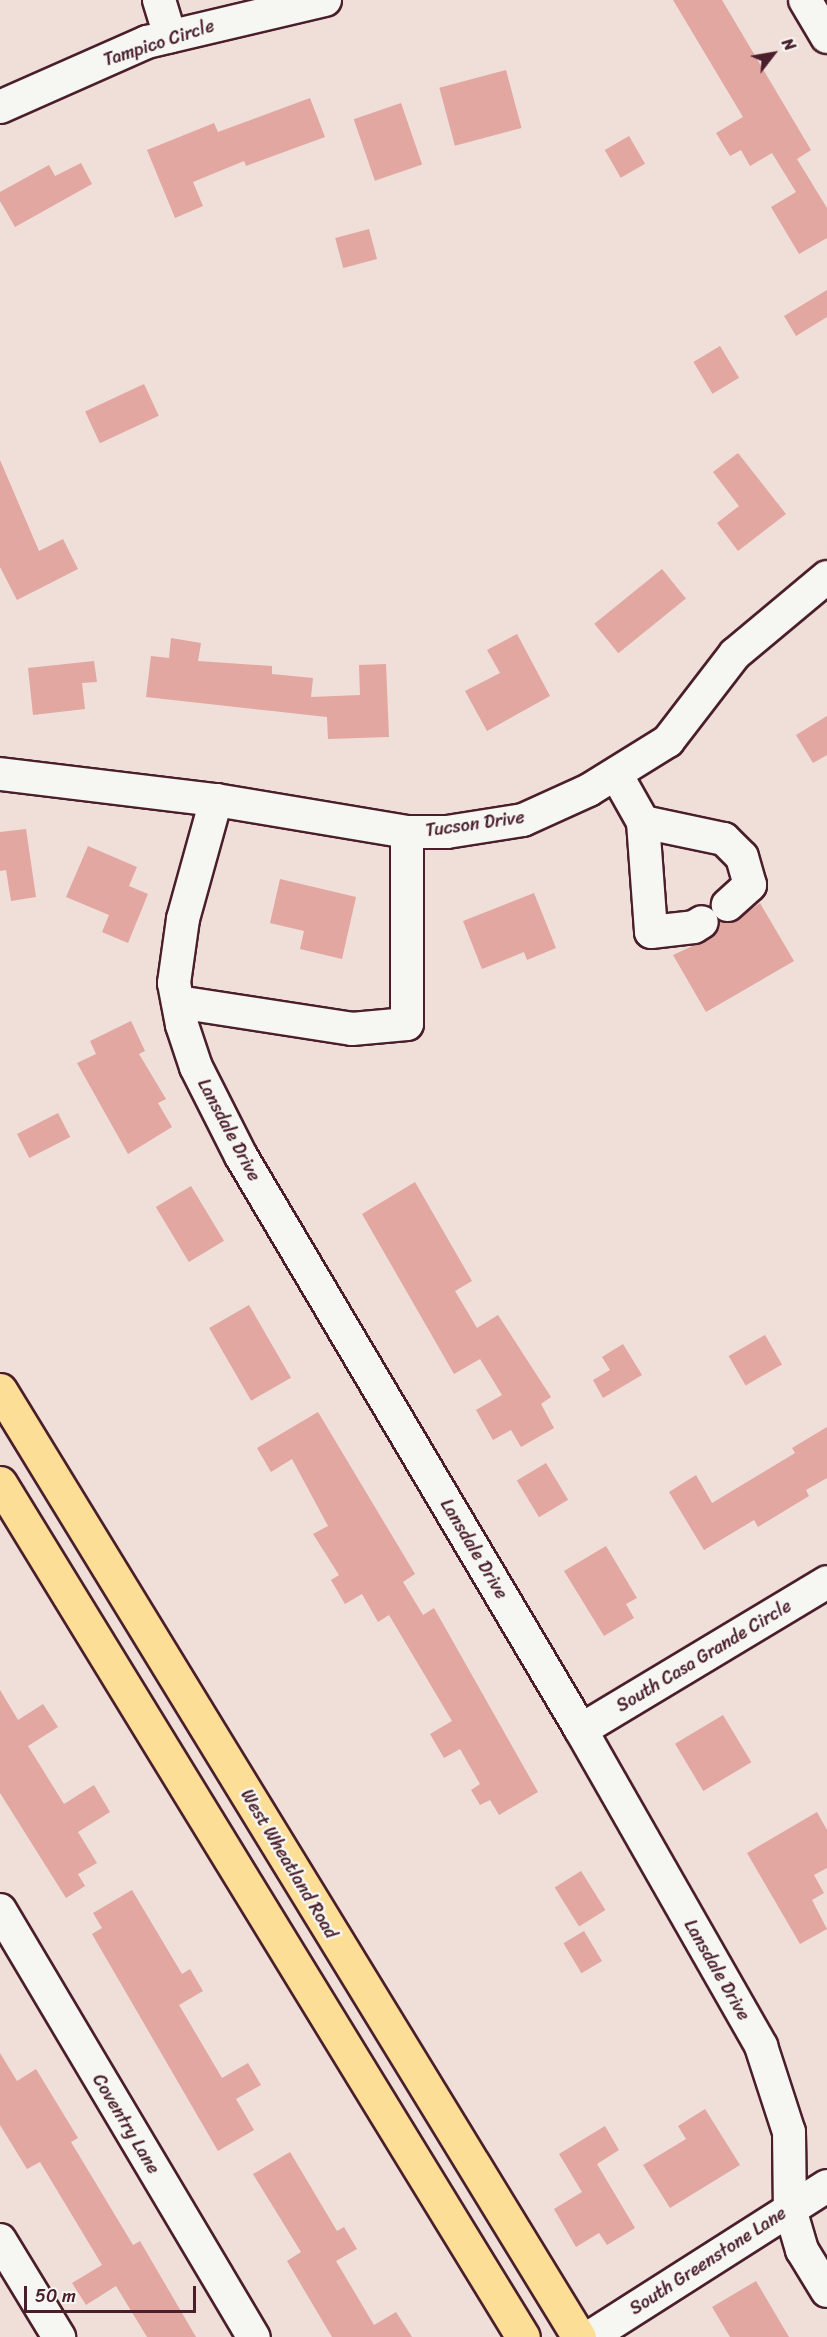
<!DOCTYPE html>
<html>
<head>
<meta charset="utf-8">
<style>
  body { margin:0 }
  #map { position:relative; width:827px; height:2337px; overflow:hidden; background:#f0ded9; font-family:Sriracha,sans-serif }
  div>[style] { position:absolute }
  .building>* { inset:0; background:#e1a7a0; transform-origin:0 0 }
  .roads { filter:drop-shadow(2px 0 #4a1f2b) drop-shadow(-2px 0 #4a1f2b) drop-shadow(0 2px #4a1f2b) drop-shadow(0 -2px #4a1f2b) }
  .minor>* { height:32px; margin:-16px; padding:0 16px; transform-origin:16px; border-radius:16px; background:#f6f6f2 }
  .major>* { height:33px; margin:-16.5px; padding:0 16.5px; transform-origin:16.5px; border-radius:16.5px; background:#fcde96 }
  span { translate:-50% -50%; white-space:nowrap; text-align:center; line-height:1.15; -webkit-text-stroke:5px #f6f6f2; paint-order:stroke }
  .street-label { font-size:18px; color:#4a1f2b }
  .north { position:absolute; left:743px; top:24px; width:60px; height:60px; -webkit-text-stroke:4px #f6f6f2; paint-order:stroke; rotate:59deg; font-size:16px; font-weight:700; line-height:24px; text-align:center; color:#4a1f2b }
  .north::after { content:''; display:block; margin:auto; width:21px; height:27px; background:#4a1f2b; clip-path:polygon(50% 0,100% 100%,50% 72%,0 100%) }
  .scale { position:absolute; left:24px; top:2286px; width:172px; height:27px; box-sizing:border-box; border:3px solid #4a1f2b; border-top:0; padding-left:8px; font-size:18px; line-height:21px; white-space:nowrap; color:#4a1f2b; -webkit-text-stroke:4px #f6f6f2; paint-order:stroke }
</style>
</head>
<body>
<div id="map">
  <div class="building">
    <i style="clip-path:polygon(673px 0,722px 0,811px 150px,797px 159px,827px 208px,827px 238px,799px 254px,771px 207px,796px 192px,772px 153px,750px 166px,741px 150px,730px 156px,716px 133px,743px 117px)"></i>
    <i style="left:506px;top:70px;width:60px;height:69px;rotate:75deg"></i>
    <i style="clip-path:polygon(310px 98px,325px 137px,246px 166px,244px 161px,193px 182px,203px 206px,175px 218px,147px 150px,214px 123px,218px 132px)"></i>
    <i style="left:401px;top:103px;width:65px;height:50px;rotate:71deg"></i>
    <i style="left:629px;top:136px;width:32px;height:28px;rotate:60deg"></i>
    <i style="clip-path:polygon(81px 163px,92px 184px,15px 227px,0 201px,0 192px,49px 165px,55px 176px)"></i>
    <i style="left:369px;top:229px;width:31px;height:35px;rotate:75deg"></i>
    <i style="clip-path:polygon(827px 290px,827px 317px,796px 336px,784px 316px)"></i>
    <i style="left:720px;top:346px;width:37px;height:31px;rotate:59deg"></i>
    <i style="left:144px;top:384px;width:35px;height:65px;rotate:65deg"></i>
    <i style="clip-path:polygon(738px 453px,786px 514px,738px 551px,717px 523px,739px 506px,713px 472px)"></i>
    <i style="clip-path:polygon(0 460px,39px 551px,63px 539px,78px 569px,17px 600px,0 567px)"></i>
    <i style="left:662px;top:569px;width:38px;height:87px;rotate:51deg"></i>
    <i style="clip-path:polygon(517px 634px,550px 696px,487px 731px,465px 691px,500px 673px,487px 650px)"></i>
    <i style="clip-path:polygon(171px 638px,201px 643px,198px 661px,272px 666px,272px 674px,313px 678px,311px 697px,360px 695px,359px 665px,386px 664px,389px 737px,328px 739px,327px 717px,146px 697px,151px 656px,169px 658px)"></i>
    <i style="clip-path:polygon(94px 661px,97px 682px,82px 683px,85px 709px,33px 715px,28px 668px)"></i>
    <i style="clip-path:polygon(827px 716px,827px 755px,813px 763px,796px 735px)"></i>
    <i style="clip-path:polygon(26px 829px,36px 897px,11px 901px,6px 870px,0 871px,0 832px)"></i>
    <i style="clip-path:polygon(88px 846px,137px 867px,129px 886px,148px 894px,128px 943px,102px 932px,109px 915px,66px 897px)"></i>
    <i style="clip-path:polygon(280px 879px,356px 897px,342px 959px,300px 949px,304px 931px,270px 923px)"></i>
    <i style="clip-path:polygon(534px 893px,556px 948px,527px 960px,524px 952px,482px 969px,463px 921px)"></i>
    <i style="clip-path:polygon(760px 903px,794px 961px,706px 1012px,673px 955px,712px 937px,720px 920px,732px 922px)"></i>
    <i style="clip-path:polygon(131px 1021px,145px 1051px,139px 1054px,166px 1099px,158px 1103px,172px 1127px,128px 1154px,77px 1063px,96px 1054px,90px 1041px)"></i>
    <i style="left:58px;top:1113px;width:27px;height:46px;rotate:63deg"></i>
    <i style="clip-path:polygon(415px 1182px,472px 1281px,455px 1291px,477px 1328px,498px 1315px,551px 1397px,541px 1404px,554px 1428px,521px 1447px,511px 1430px,493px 1440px,476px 1410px,502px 1395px,480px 1359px,454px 1374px,362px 1214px)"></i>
    <i style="left:191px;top:1186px;width:64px;height:41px;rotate:59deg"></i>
    <i style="left:249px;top:1305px;width:84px;height:46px;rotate:60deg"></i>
    <i style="left:765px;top:1335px;width:34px;height:42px;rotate:60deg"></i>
    <i style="clip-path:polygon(623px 1344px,642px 1375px,603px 1398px,593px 1380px,610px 1370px,602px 1357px)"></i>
    <i style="clip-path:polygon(318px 1412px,415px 1574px,403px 1582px,423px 1615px,434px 1608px,538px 1792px,499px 1815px,490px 1800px,480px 1805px,471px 1790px,480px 1784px,460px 1749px,444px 1758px,430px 1734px,452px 1721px,389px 1615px,378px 1622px,362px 1594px,345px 1604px,331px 1580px,339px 1575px,313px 1534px,328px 1526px,292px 1459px,271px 1472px,257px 1448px)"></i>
    <i style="clip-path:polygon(827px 1427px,827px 1478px,806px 1490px,809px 1496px,758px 1527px,754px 1520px,704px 1550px,669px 1492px,696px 1475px,712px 1503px,795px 1453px,792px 1448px)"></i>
    <i style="left:546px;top:1463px;width:43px;height:34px;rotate:59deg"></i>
    <i style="clip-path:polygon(606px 1546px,637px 1598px,626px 1604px,634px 1618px,604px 1636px,564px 1571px)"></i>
    <i style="clip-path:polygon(0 1690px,18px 1720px,43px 1704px,58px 1727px,28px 1746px,64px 1804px,94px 1785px,110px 1812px,78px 1832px,97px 1863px,78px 1874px,85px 1886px,66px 1898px,0 1793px)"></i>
    <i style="left:723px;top:1715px;width:55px;height:56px;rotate:59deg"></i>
    <i style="clip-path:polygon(817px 1812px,827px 1830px,827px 1868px,814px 1875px,824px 1893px,812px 1900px,827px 1929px,800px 1944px,747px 1853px)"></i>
    <i style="left:581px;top:1871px;width:46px;height:31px;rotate:58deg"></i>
    <i style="clip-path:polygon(132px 1890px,182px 1974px,190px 1969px,203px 1991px,179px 2005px,222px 2078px,248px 2063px,261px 2085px,236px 2099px,254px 2130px,218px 2151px,92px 1934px,102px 1928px,93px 1913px)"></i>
    <i style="left:584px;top:1931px;width:35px;height:24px;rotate:59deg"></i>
    <i style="clip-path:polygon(0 2053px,17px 2081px,36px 2069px,78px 2138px,71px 2142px,133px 2245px,140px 2241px,196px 2337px,147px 2337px,116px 2286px,86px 2305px,72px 2283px,102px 2265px,40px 2162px,27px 2169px,0 2125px)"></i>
    <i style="clip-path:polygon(705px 2109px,740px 2165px,670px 2208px,643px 2165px,686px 2139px,678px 2126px)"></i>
    <i style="clip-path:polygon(605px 2126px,619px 2150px,597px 2164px,635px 2228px,607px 2245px,599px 2233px,576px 2247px,554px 2209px,582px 2192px,559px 2154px)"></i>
    <i style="clip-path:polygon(290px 2152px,337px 2231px,344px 2227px,357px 2249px,336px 2261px,374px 2325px,396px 2312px,412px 2337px,332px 2337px,287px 2261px,301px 2252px,253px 2174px)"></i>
    <i style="clip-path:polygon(756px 2281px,789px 2337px,730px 2337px,712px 2307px)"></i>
  </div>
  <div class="roads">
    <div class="minor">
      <i style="left:159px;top:0;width:38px;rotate:73deg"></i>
      <i style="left:805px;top:0;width:43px;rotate:59.3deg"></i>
      <i style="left:0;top:107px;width:161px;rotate:-23.9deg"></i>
      <i style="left:147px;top:42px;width:183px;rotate:-13.3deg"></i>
      <i style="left:0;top:774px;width:218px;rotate:6.9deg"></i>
      <i style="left:216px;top:800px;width:194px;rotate:9.5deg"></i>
      <i style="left:407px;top:832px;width:40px"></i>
      <i style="left:447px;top:832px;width:77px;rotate:-9deg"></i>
      <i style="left:523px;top:820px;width:72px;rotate:-24.4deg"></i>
      <i style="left:589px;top:790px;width:93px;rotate:-31.8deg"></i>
      <i style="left:668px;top:741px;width:110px;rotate:-52.4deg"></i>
      <i style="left:735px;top:654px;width:120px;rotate:-39.9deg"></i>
      <i style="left:616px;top:774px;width:55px;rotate:60.6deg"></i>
      <i style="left:643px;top:822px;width:110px;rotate:85.8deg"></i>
      <i style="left:651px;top:932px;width:43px;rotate:-6.6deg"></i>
      <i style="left:694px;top:927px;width:9px;rotate:-32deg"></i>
      <i style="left:216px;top:800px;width:123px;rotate:105.5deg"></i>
      <i style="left:183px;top:919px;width:65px;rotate:98deg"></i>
      <i style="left:174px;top:983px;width:43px;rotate:79.2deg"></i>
      <i style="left:182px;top:1025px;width:44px;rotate:71.6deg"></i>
      <i style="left:196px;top:1067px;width:100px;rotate:63.2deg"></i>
      <i style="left:241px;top:1156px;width:667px;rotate:59.36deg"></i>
      <i style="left:581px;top:1730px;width:364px;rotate:60.3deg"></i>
      <i style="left:761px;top:2046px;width:90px;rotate:72deg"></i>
      <i style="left:789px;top:2132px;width:77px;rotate:89.3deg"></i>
      <i style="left:790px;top:2209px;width:43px;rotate:73.7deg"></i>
      <i style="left:802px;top:2250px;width:48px;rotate:58.6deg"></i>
      <i style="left:643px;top:822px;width:83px;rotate:11.9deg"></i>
      <i style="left:724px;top:839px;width:25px;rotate:45deg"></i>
      <i style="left:742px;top:857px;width:29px;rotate:74deg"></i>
      <i style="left:750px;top:885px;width:30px;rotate:138deg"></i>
      <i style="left:178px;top:1002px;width:176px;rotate:8.8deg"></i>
      <i style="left:352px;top:1029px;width:55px;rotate:-5.2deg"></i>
      <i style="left:407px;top:1024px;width:192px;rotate:-90deg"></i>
      <i style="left:581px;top:1730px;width:287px;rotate:-31deg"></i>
      <i style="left:0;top:1910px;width:497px;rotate:59.3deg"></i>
      <i style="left:0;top:2240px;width:114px;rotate:58.7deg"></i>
      <i style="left:590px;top:2337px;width:281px;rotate:-32.5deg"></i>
    </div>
    <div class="major">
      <i style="left:0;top:1390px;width:1110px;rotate:58.56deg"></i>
      <i style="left:0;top:1483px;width:1001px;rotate:58.52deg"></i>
    </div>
  </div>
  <div class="street-label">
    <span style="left:159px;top:43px;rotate:-18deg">Tampico Circle</span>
    <span style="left:475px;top:824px;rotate:-8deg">Tucson Drive</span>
    <span style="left:229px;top:1130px;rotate:62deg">Lansdale Drive</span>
    <span style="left:474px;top:1549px;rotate:59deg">Lansdale Drive</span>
    <span style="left:704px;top:1656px;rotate:-31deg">South Casa Grande Circle</span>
    <span style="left:289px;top:1864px;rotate:59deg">West Wheatland Road</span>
    <span style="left:717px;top:1970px;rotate:60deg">Lansdale Drive</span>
    <span style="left:126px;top:2124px;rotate:59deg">Coventry Lane</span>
    <span style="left:708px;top:2261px;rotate:-33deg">South Greenstone Lane</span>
  </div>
  <div class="north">N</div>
  <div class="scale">50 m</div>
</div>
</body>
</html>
